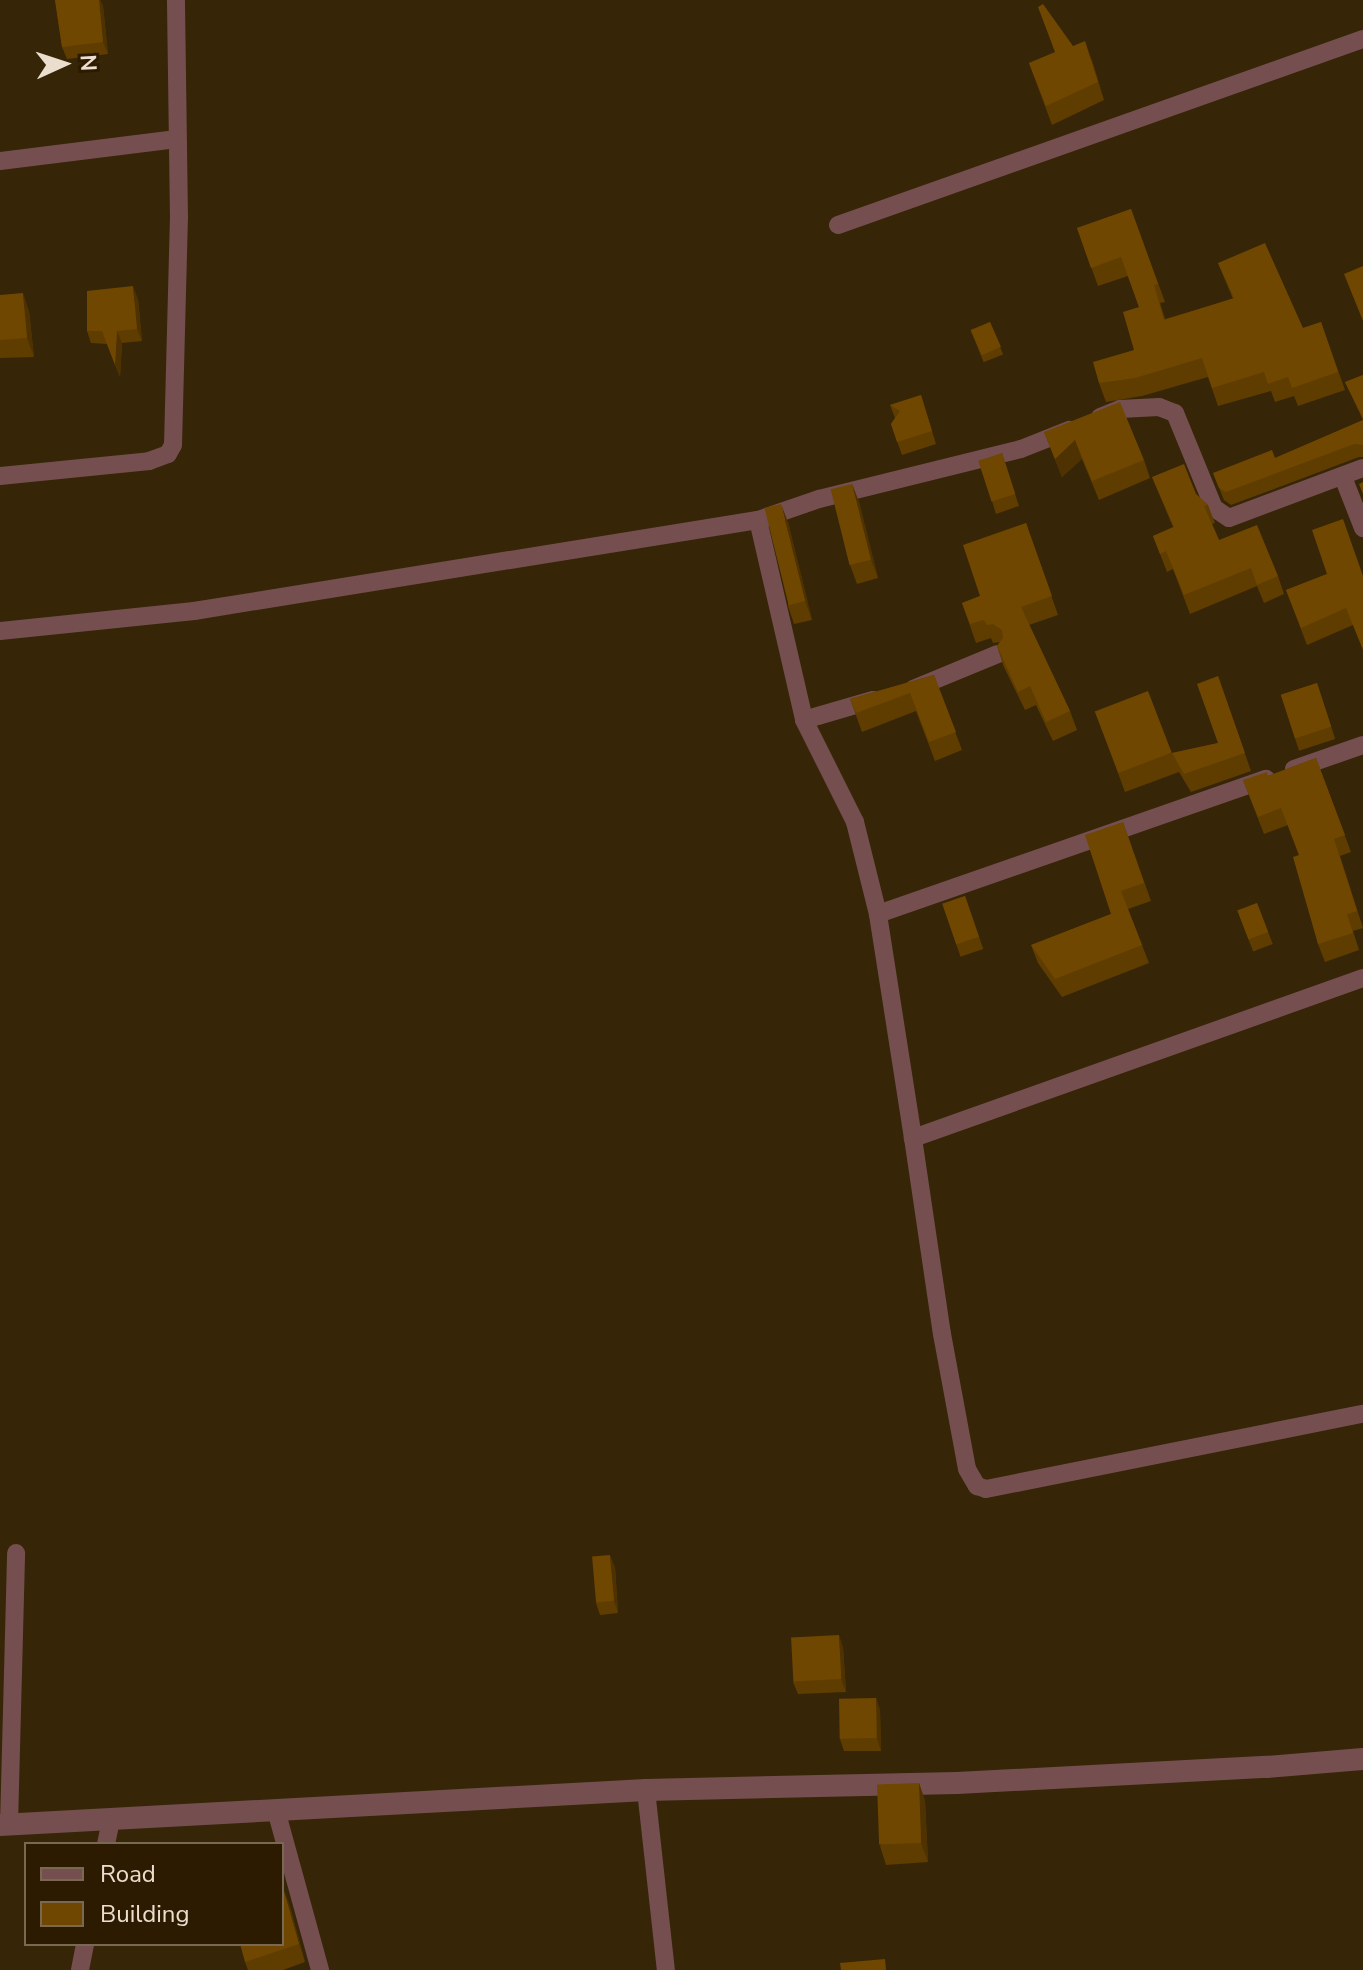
<!DOCTYPE html>
<html>
<head>
<meta charset="utf-8">
<style>
  body { margin:0 }
  #map { position:relative; width:1363px; height:1970px; overflow:hidden; background:#372508; font-family:"Nunito Sans",sans-serif }
  div>[style] { position:absolute }
  .minor>* { height:18px; margin:-9px; padding:0 9px; transform-origin:9px; border-radius:9px; background:#754f4f }
  .tertiary>* { height:22px; margin:-11px; padding:0 11px; transform-origin:11px; border-radius:11px; background:#754f4f }
  .wall>* { inset:0; background:#5f3d01; transform-origin:0 0 }
  .shaded-wall>* { inset:0; background:#4e3201 }
  .building>* { inset:0; background:#6f4701; transform-origin:0 0 }
  span { translate:-50% -50%; white-space:nowrap; text-align:center; line-height:1.15; -webkit-text-stroke:6px #2d1b01; paint-order:stroke }
  .legend { position:absolute; left:24px; top:1842px; width:260px; height:104px; box-sizing:border-box; background:#2d1b01; border:2px solid #796953; margin:0; padding:10px 14px; list-style:none; font-size:24px; color:#ebdecf }
  .legend li { display:flex; align-items:center; gap:16px; height:40px }
  .legend b { width:40px; border:2px solid #796953 }
  .north { position:absolute; left:24px; top:24px; width:80px; height:80px; -webkit-text-stroke:6px #2d1b01; paint-order:stroke; rotate:87deg; font-size:22px; font-weight:700; line-height:32px; text-align:center; color:#ebdecf }
  .north::after { content:''; display:block; margin:auto; width:28px; height:36px; background:#ebdecf; clip-path:polygon(50% 0,100% 100%,50% 72%,0 100%) }
</style>
</head>
<body>
<div id="map">
  <div class="minor">
    <i style="left:0;top:161px;width:178px;rotate:-7.1deg"></i>
    <i style="left:838px;top:225px;width:557px;rotate:-19.51deg"></i>
    <i style="left:1100px;top:417px;width:22px;rotate:-22deg"></i>
    <i style="left:1120px;top:409px;width:39px;rotate:-3deg"></i>
    <i style="left:1159px;top:407px;width:17px;rotate:21deg"></i>
    <i style="left:1175px;top:413px;width:103px;rotate:67.7deg"></i>
    <i style="left:1214px;top:508px;width:18px;rotate:34deg"></i>
    <i style="left:1229px;top:518px;width:143px;rotate:-20.5deg"></i>
    <i style="left:0;top:476px;width:150px;rotate:-5.7deg"></i>
    <i style="left:149px;top:461px;width:20px;rotate:-20deg"></i>
    <i style="left:168px;top:454px;width:10px;rotate:-61deg"></i>
    <i style="left:173px;top:445px;width:227px;rotate:-88.5deg"></i>
    <i style="left:179px;top:218px;width:218px;rotate:-90.8deg"></i>
    <i style="left:1343px;top:477px;width:55px;rotate:68.6deg"></i>
    <i style="left:758px;top:520px;width:205px;rotate:77deg"></i>
    <i style="left:804px;top:720px;width:72px;rotate:-16.2deg"></i>
    <i style="left:0;top:631px;width:195px;rotate:-5.9deg"></i>
    <i style="left:194px;top:611px;width:571px;rotate:-9.17deg"></i>
    <i style="left:758px;top:520px;width:65px;rotate:-19deg"></i>
    <i style="left:819px;top:499px;width:208px;rotate:-13.9deg"></i>
    <i style="left:1021px;top:449px;width:52px;rotate:-21.6deg"></i>
    <i style="left:913px;top:689px;width:92px;rotate:-22.4deg"></i>
    <i style="left:804px;top:720px;width:114px;rotate:63.4deg"></i>
    <i style="left:855px;top:822px;width:95px;rotate:76deg"></i>
    <i style="left:1294px;top:769px;width:73px;rotate:-19.2deg"></i>
    <i style="left:1363px;top:978px;width:478px;rotate:160.4deg"></i>
    <i style="left:913px;top:1138px;width:198px;rotate:81.6deg"></i>
    <i style="left:942px;top:1334px;width:137px;rotate:79.5deg"></i>
    <i style="left:967px;top:1469px;width:20px;rotate:60deg"></i>
    <i style="left:977px;top:1486px;width:9px;rotate:18deg"></i>
    <i style="left:986px;top:1489px;width:384px;rotate:-11.3deg"></i>
    <i style="left:913px;top:1138px;width:227px;rotate:-98.9deg"></i>
    <i style="left:878px;top:914px;width:411px;rotate:-19.2deg"></i>
    <i style="left:646px;top:1790px;width:181px;rotate:83.7deg"></i>
    <i style="left:276px;top:1810px;width:166px;rotate:74.6deg"></i>
    <i style="left:9px;top:1825px;width:272px;rotate:-88.5deg"></i>
    <i style="left:106px;top:1844px;width:24px;rotate:-78deg"></i>
    <i style="left:80px;top:1970px;width:26px;rotate:-79deg"></i>
  </div>
  <div class="tertiary">
    <i style="left:0;top:1825px;width:647px;rotate:-3.1deg"></i>
    <i style="left:646px;top:1790px;width:311px;rotate:-1.3deg"></i>
    <i style="left:957px;top:1783px;width:310px;rotate:-3deg"></i>
    <i style="left:1267px;top:1767px;width:96px;rotate:-4.8deg"></i>
  </div>
  <div class="wall">
    <i style="clip-path:polygon(55px 0,100px 0,103px 6px,108px 54px,67px 59px,62px 47px)"></i>
    <i style="clip-path:polygon(1073px 46px,1092px 60px,1104px 100px,1052px 125px,1029px 63px)"></i>
    <i style="clip-path:polygon(1131px 209px,1165px 302px,1160px 303px,1165px 319px,1233px 299px,1218px 263px,1303px 328px,1321px 322px,1345px 390px,1298px 406px,1294px 396px,1275px 402px,1271px 391px,1218px 406px,1208px 377px,1142px 396px,1106px 402px,1099px 383px,1134px 350px,1139px 307px,1128px 276px,1098px 286px,1077px 228px)"></i>
    <i style="clip-path:polygon(0 295px,29px 311px,34px 357px,0 358px)"></i>
    <i style="clip-path:polygon(138px 299px,142px 341px,122px 343px,120px 377px,107px 344px,91px 343px,87px 331px)"></i>
    <i style="left:990px;top:322px;width:35px;height:21px;rotate:68deg"></i>
    <i style="clip-path:polygon(1363px 375px,1363px 457px,1359px 457px,1231px 505px,1224px 500px,1213px 473px,1275px 458px,1363px 420px,1345px 382px)"></i>
    <i style="clip-path:polygon(921px 395px,936px 444px,902px 455px,891px 424px,895px 418px,890px 405px)"></i>
    <i style="clip-path:polygon(1044px 432px,1144px 460px,1150px 478px,1099px 500px,1082px 459px,1062px 477px)"></i>
    <i style="clip-path:polygon(1002px 453px,1019px 506px,996px 514px,992px 501px)"></i>
    <i style="clip-path:polygon(1152px 477px,1196px 494px,1208px 505px,1215px 523px,1212px 524px,1219px 540px,1278px 576px,1284px 594px,1264px 603px,1257px 586px,1190px 614px,1173px 569px,1167px 572px,1153px 536px,1173px 527px)"></i>
    <i style="clip-path:polygon(852px 484px,859px 502px,878px 578px,857px 584px,850px 565px)"></i>
    <i style="clip-path:polygon(1343px 519px,1353px 625px,1307px 645px,1286px 590px,1327px 574px)"></i>
    <i style="clip-path:polygon(788px 522px,812px 620px,794px 624px,788px 606px)"></i>
    <i style="clip-path:polygon(1026px 523px,1058px 615px,1029px 625px,1070px 711px,1077px 730px,1053px 741px,1036px 705px,1025px 710px,1003px 665px,997px 646px,1000px 642px,993px 643px,991px 638px,976px 643px,962px 603px,980px 596px)"></i>
    <i style="clip-path:polygon(934px 675px,962px 750px,935px 761px,916px 711px,862px 732px,850px 699px)"></i>
    <i style="clip-path:polygon(1218px 676px,1251px 771px,1191px 792px,1179px 772px,1125px 792px,1095px 711px,1172px 753px,1218px 743px)"></i>
    <i style="left:1317px;top:683px;width:59px;height:38px;rotate:72deg"></i>
    <i style="clip-path:polygon(1316px 758px,1351px 852px,1340px 856px,1363px 928px,1353px 931px,1359px 950px,1325px 962px,1318px 944px,1299px 855px,1288px 825px,1264px 834px,1243px 780px,1268px 776px)"></i>
    <i style="clip-path:polygon(1123px 822px,1151px 901px,1128px 909px,1149px 963px,1062px 997px,1038px 963px,1031px 945px,1111px 914px)"></i>
    <i style="left:965px;top:896px;width:56px;height:24px;rotate:71deg"></i>
    <i style="left:1257px;top:903px;width:44px;height:21px;rotate:69deg"></i>
    <i style="clip-path:polygon(615px 1567px,618px 1613px,600px 1615px,596px 1603px)"></i>
    <i style="clip-path:polygon(843px 1647px,846px 1692px,798px 1694px,793px 1682px)"></i>
    <i style="clip-path:polygon(876px 1698px,880px 1710px,881px 1751px,844px 1751px,840px 1739px)"></i>
    <i style="clip-path:polygon(919px 1783px,925px 1801px,928px 1862px,886px 1865px,880px 1846px)"></i>
    <i style="clip-path:polygon(283px 1888px,290px 1907px,305px 1962px,283px 1970px,248px 1970px,245px 1962px)"></i>
  </div>
  <div class="shaded-wall">
    <i style="clip-path:polygon(99px 0,100px 0,103px 6px,108px 54px,103px 42px)"></i>
    <i style="clip-path:polygon(1085px 41px,1092px 60px,1104px 100px,1098px 82px)"></i>
    <i style="clip-path:polygon(133px 286px,138px 299px,142px 341px,137px 329px)"></i>
    <i style="clip-path:polygon(23px 293px,29px 311px,34px 357px,27px 338px)"></i>
    <i style="clip-path:polygon(117px 331px,122px 343px,120px 377px,115px 365px)"></i>
    <i style="clip-path:polygon(1075px 440px,1082px 459px,1062px 477px,1055px 459px)"></i>
    <i style="clip-path:polygon(852px 484px,859px 502px,878px 578px,871px 560px)"></i>
    <i style="clip-path:polygon(781px 504px,788px 522px,812px 620px,805px 601px)"></i>
    <i style="clip-path:polygon(610px 1555px,615px 1567px,618px 1613px,614px 1601px)"></i>
    <i style="clip-path:polygon(839px 1635px,843px 1647px,846px 1692px,841px 1679px)"></i>
    <i style="clip-path:polygon(876px 1698px,880px 1710px,881px 1751px,877px 1738px)"></i>
    <i style="clip-path:polygon(919px 1783px,925px 1801px,928px 1862px,921px 1843px)"></i>
    <i style="clip-path:polygon(283px 1888px,290px 1907px,305px 1962px,299px 1944px)"></i>
  </div>
  <div class="building">
    <i style="clip-path:polygon(55px 0,99px 0,103px 42px,62px 47px)"></i>
    <i style="clip-path:polygon(1043px 4px,1073px 46px,1085px 41px,1098px 82px,1046px 106px,1029px 63px,1055px 52px,1038px 7px)"></i>
    <i style="clip-path:polygon(1131px 209px,1158px 284px,1154px 285px,1164px 320px,1234px 298px,1218px 263px,1265px 243px,1303px 328px,1321px 322px,1338px 372px,1292px 388px,1288px 377px,1268px 384px,1264px 372px,1212px 388px,1202px 358px,1135px 378px,1099px 383px,1093px 362px,1134px 350px,1123px 312px,1139px 307px,1121px 257px,1091px 268px,1077px 228px)"></i>
    <i style="clip-path:polygon(1363px 266px,1363px 321px,1344px 274px)"></i>
    <i style="clip-path:polygon(133px 286px,137px 329px,117px 331px,115px 365px,102px 331px,87px 331px,87px 291px)"></i>
    <i style="clip-path:polygon(23px 293px,27px 338px,0 340px,0 295px)"></i>
    <i style="left:990px;top:322px;width:27px;height:21px;rotate:66deg"></i>
    <i style="clip-path:polygon(1363px 375px,1363px 418px,1345px 382px)"></i>
    <i style="clip-path:polygon(921px 395px,932px 431px,897px 442px,891px 424px,900px 411px,890px 405px)"></i>
    <i style="clip-path:polygon(1120px 402px,1144px 460px,1092px 481px,1075px 440px,1055px 459px,1044px 432px)"></i>
    <i style="clip-path:polygon(1363px 420px,1363px 445px,1354px 444px,1226px 492px,1219px 488px,1213px 473px,1272px 450px,1275px 458px)"></i>
    <i style="left:1002px;top:453px;width:43px;height:25px;rotate:72deg"></i>
    <i style="clip-path:polygon(1184px 464px,1196px 494px,1208px 505px,1204px 506px,1219px 540px,1257px 525px,1278px 576px,1257px 585px,1251px 568px,1184px 595px,1166px 551px,1160px 554px,1153px 536px,1174px 527px,1152px 477px)"></i>
    <i style="clip-path:polygon(1363px 482px,1363px 494px,1359px 484px)"></i>
    <i style="left:852px;top:484px;width:78px;height:22px;rotate:76deg"></i>
    <i style="left:781px;top:504px;width:100px;height:17px;rotate:76deg"></i>
    <i style="clip-path:polygon(1343px 519px,1363px 576px,1363px 650px,1346px 608px,1301px 628px,1286px 590px,1327px 574px,1312px 530px)"></i>
    <i style="clip-path:polygon(1026px 523px,1052px 596px,1021px 607px,1070px 711px,1046px 722px,1030px 686px,1018px 692px,997px 646px,1003px 638px,1002px 630px,993px 624px,987px 625px,984px 620px,970px 624px,962px 603px,980px 596px,963px 545px)"></i>
    <i style="clip-path:polygon(934px 675px,956px 732px,929px 742px,910px 693px,856px 713px,850px 699px)"></i>
    <i style="clip-path:polygon(1218px 676px,1245px 753px,1184px 774px,1172px 753px,1218px 743px,1197px 684px)"></i>
    <i style="left:1317px;top:683px;width:46px;height:38px;rotate:72deg"></i>
    <i style="left:1148px;top:691px;width:66px;height:57px;rotate:69deg"></i>
    <i style="clip-path:polygon(1316px 758px,1345px 835px,1334px 839px,1357px 911px,1347px 914px,1353px 933px,1318px 944px,1293px 857px,1299px 855px,1281px 808px,1258px 817px,1243px 780px,1267px 772px,1268px 776px)"></i>
    <i style="clip-path:polygon(1123px 822px,1144px 883px,1121px 891px,1142px 945px,1055px 979px,1031px 945px,1111px 914px,1085px 835px)"></i>
    <i style="left:965px;top:896px;width:43px;height:24px;rotate:71deg"></i>
    <i style="left:1257px;top:903px;width:31px;height:21px;rotate:69deg"></i>
    <i style="left:610px;top:1555px;width:46px;height:18px;rotate:85deg"></i>
    <i style="left:839px;top:1635px;width:44px;height:48px;rotate:87deg"></i>
    <i style="left:876px;top:1698px;width:40px;height:37px;rotate:89deg"></i>
    <i style="left:919px;top:1783px;width:60px;height:42px;rotate:88deg"></i>
    <i style="clip-path:polygon(283px 1888px,299px 1944px,245px 1962px,240px 1944px,282px 1944px,282px 1889px)"></i>
    <i style="clip-path:polygon(885px 1959px,886px 1970px,841px 1970px,840px 1963px)"></i>
  </div>
  <ul class="legend">
  <li><b style="height:10px;background:#754f4f"></b>Road</li>
  <li><b style="height:22px;background:#6f4701"></b>Building</li>
  </ul>
  <div class="north">N</div>
</div>
</body>
</html>
